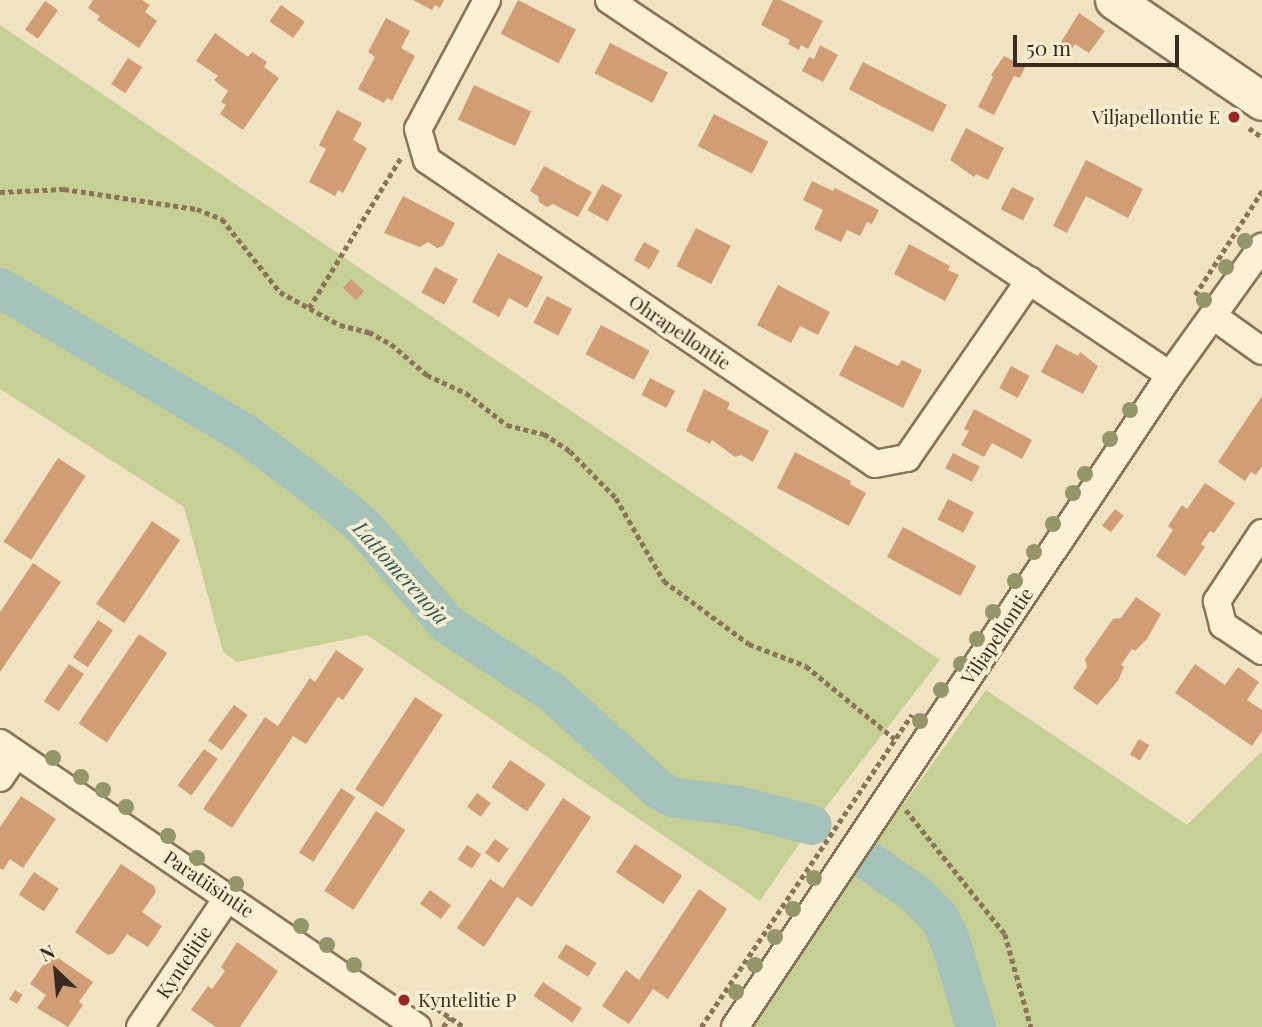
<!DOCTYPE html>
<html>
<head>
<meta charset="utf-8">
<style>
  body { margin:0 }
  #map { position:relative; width:1262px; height:1027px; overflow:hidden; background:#f0e3c1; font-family:"Playfair Display",serif }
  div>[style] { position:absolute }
  .green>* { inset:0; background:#c6cf94 }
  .river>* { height:40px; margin:-20px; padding:0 20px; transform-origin:20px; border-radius:20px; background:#a4c2ba }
  .building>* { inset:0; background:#d09d75; transform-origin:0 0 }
  .path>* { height:4.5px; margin-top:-2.25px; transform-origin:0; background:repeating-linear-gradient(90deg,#8a7457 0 5px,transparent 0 8.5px) }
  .roads { filter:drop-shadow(2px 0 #8a7457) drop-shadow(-2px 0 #8a7457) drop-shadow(0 2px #8a7457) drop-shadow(0 -2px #8a7457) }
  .street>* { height:26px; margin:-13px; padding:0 13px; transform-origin:13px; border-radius:13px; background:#faf0d4 }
  .secondary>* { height:37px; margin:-18.5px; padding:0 18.5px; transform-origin:18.5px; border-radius:18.5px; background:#faf0d4 }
  .trees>* { width:16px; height:16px; margin:-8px; border-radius:50%; background:#94966a }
  .dots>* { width:19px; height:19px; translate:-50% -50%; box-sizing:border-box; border:4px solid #f7edd1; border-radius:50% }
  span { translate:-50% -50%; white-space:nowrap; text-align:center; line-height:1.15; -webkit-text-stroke:7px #f7edd1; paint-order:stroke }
  .poi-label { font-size:19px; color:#392b1d }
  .right { translate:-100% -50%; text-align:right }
  .left { translate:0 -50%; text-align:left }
  .street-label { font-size:19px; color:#392b1d }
  .water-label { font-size:21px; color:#2b5a58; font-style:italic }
  .north { position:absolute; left:21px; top:936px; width:70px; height:70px; -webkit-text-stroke:5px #f7edd1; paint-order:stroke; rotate:334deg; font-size:19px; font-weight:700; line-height:28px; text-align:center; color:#392b1d }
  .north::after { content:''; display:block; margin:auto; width:24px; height:32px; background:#392b1d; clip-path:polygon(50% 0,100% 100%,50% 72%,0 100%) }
  .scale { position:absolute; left:1013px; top:35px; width:166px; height:32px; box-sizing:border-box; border:4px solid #392b1d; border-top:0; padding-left:9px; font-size:21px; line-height:24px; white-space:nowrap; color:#392b1d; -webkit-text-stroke:5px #f7edd1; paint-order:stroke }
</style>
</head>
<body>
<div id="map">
  <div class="green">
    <i style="clip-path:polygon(0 25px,940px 660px,812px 825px,760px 901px,367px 635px,237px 662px,223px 652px,184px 507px,0 389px)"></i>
    <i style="clip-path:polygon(986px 690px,1187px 825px,1262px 751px,1262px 1027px,987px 1027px,967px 961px,945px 913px,915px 881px,870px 850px)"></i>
    <i style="clip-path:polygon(855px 870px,910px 907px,930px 927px,961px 1027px,748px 1027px)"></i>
  </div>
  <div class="river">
    <i style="left:0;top:288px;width:289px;rotate:30.8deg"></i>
    <i style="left:248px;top:436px;width:98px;rotate:37.1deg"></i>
    <i style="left:326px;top:495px;width:50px;rotate:40.1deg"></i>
    <i style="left:364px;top:527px;width:128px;rotate:49.4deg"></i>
    <i style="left:447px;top:624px;width:126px;rotate:33.1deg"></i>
    <i style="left:553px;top:693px;width:142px;rotate:42.4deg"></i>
    <i style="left:658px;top:789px;width:16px;rotate:30deg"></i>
    <i style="left:672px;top:797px;width:67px;rotate:7.8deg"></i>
    <i style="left:738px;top:806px;width:76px;rotate:14.4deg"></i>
    <i style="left:865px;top:859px;width:63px;rotate:34.7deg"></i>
    <i style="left:917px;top:895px;width:33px;rotate:46deg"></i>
    <i style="left:940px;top:919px;width:23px;rotate:65deg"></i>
    <i style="left:950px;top:940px;width:91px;rotate:73.4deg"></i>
  </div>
  <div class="building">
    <i style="clip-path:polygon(93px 0,142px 0,150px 5px,145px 12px,157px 21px,139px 48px,97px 20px,100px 16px,88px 8px)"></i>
    <i style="clip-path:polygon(413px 0,444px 0,440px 8px,435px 5px,432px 10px)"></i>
    <i style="left:518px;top:0;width:65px;height:38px;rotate:27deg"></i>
    <i style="clip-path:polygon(773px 0,781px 0,823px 21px,808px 49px,801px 45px,799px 50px,788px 44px,790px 40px,761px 25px)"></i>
    <i style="left:45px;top:1px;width:16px;height:35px;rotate:35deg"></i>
    <i style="left:281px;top:5px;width:29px;height:20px;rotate:35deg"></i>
    <i style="clip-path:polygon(1079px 13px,1105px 31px,1089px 53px,1075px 44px,1071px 50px,1061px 42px)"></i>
    <i style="clip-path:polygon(386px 18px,410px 31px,401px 48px,415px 56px,392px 101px,387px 98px,384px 103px,358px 89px,375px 57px,368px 52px)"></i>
    <i style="clip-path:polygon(215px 33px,248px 57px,252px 52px,267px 62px,264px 67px,279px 78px,243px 130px,220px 114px,226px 105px,221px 102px,228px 91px,214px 80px,218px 76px,196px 61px)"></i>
    <i style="left:610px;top:43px;width:65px;height:34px;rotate:27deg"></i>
    <i style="clip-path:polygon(820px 45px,838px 55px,823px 82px,802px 71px,809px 57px,814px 59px)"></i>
    <i style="clip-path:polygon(1004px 56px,1025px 67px,1020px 78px,1014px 76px,994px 115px,978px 107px,993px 77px,991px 75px)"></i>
    <i style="left:128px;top:58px;width:17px;height:31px;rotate:33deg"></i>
    <i style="left:863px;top:62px;width:94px;height:31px;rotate:27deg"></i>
    <i style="left:474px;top:85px;width:63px;height:38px;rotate:25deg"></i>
    <i style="clip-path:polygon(337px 110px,362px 123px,353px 140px,367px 148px,343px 193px,338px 190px,335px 196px,309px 182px,326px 149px,319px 145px)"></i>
    <i style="left:714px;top:114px;width:61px;height:36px;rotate:27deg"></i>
    <i style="clip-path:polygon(966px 128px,1004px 148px,988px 180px,976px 174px,974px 177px,950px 160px)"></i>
    <i style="clip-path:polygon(1086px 160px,1143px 189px,1128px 218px,1086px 196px,1067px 233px,1053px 226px)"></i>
    <i style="clip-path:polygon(544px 166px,592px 192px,578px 217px,553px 204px,547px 207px,539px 202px,538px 196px,530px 191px)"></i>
    <i style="clip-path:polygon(812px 181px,833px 191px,835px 188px,879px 210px,872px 224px,867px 222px,860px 236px,847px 230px,841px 242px,814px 229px,823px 210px,803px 200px)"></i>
    <i style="left:602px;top:184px;width:23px;height:30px;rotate:29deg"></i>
    <i style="left:1012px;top:187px;width:25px;height:25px;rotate:27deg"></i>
    <i style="clip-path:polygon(403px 196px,455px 223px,443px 246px,437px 248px,428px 242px,420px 247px,384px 233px)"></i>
    <i style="left:696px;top:228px;width:39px;height:43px;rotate:27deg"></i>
    <i style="left:644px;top:242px;width:18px;height:21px;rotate:29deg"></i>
    <i style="clip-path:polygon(909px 244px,950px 266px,948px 270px,959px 275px,945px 301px,894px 274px)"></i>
    <i style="clip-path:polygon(498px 253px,543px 277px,527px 308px,509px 298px,499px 317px,472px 302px)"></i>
    <i style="left:435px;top:267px;width:26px;height:29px;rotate:28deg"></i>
    <i style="left:351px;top:279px;width:18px;height:12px;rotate:43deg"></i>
    <i style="clip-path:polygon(778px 285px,830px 312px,818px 335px,800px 326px,791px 343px,757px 325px)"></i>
    <i style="left:547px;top:296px;width:28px;height:30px;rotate:27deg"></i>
    <i style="left:601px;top:325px;width:55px;height:33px;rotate:28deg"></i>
    <i style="clip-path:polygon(1056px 344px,1078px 356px,1080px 352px,1098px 366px,1083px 394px,1041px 372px)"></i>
    <i style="clip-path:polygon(855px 345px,898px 366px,902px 360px,922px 370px,903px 408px,839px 375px)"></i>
    <i style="left:1011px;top:366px;width:21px;height:25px;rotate:28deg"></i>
    <i style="left:650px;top:378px;width:28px;height:19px;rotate:27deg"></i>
    <i style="clip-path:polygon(704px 389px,730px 403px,727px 409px,769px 431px,753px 462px,741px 455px,735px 457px,712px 440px,710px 444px,686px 431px)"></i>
    <i style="clip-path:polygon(1262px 396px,1262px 466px,1256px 475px,1251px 472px,1245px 481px,1218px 462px)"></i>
    <i style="clip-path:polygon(974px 409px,1032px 440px,1022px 459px,992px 443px,984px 457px,961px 445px,969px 431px,964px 429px)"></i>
    <i style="clip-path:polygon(795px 452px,851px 481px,850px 484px,866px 493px,849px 526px,777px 488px)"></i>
    <i style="left:953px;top:453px;width:30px;height:17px;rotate:27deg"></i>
    <i style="left:58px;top:458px;width:33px;height:100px;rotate:33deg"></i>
    <i style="clip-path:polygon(1205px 483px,1235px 503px,1214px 533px,1210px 531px,1201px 544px,1205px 547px,1185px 576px,1156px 556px,1173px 530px,1168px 526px,1182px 505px,1187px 509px)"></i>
    <i style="left:948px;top:499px;width:29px;height:23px;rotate:27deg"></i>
    <i style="left:1115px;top:509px;width:11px;height:21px;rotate:38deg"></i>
    <i style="left:152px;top:521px;width:34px;height:100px;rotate:34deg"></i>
    <i style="left:903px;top:527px;width:83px;height:34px;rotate:28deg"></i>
    <i style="clip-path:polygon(33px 563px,61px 582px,0 672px,0 612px)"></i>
    <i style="clip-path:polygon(1136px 597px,1161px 614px,1147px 639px,1135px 651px,1132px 649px,1121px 665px,1124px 667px,1118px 681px,1097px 705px,1073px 688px,1087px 667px,1085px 659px,1113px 619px,1121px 618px)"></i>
    <i style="left:98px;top:620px;width:18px;height:45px;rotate:34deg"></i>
    <i style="left:139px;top:634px;width:34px;height:108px;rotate:34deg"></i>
    <i style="clip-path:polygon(336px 650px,364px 669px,343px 700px,338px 697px,306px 744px,293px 736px,232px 828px,203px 809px,265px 717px,278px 726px,310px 678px,315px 682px)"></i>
    <i style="left:69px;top:664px;width:18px;height:45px;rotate:34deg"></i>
    <i style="clip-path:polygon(1195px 664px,1225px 685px,1238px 667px,1259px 682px,1247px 700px,1262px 710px,1262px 731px,1252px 746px,1175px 693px)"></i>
    <i style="left:415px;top:697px;width:33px;height:110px;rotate:33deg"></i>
    <i style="left:234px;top:705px;width:17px;height:44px;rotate:36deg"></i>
    <i style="left:1139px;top:739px;width:12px;height:18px;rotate:31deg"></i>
    <i style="left:204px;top:749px;width:17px;height:45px;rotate:36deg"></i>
    <i style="left:510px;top:760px;width:43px;height:33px;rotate:34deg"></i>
    <i style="left:341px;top:788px;width:17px;height:77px;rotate:33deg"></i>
    <i style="left:477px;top:793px;width:17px;height:17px;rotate:36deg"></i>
    <i style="clip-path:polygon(21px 796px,56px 819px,23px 868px,10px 859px,3px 870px,0 868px,0 827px)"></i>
    <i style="clip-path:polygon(563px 798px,591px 817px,532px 907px,517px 897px,484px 947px,457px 928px,490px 879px,503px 888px)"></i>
    <i style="left:376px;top:811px;width:35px;height:95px;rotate:33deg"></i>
    <i style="left:495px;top:839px;width:17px;height:17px;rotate:36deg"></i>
    <i style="left:635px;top:844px;width:57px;height:34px;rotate:34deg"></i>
    <i style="left:467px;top:845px;width:17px;height:17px;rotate:33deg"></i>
    <i style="clip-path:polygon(121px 864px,154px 886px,156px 892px,142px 912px,162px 926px,148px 947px,127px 934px,114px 953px,108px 955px,75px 932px)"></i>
    <i style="left:34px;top:872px;width:30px;height:27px;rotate:34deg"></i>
    <i style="clip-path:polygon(699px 889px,727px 909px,668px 999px,653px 989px,629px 1024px,602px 1006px,626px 970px,639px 980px)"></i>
    <i style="left:430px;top:890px;width:26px;height:17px;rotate:36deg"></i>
    <i style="clip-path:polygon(237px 942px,278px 971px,240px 1027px,216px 1027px,191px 1010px,208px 986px,212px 989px,225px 971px,221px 967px)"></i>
    <i style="left:566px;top:944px;width:36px;height:16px;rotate:32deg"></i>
    <i style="clip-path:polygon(51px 953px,93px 982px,79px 1002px,83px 1005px,68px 1027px,37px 1008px,46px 995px,30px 984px)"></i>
    <i style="left:543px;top:982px;width:47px;height:17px;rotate:34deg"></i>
    <i style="left:15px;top:990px;width:9px;height:11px;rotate:32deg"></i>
  </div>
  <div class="path">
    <i style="left:1249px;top:128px;width:16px;rotate:35deg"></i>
    <i style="left:0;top:192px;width:64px;rotate:-2.7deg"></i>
    <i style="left:64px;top:189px;width:134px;rotate:8.6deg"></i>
    <i style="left:197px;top:209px;width:27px;rotate:22deg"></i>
    <i style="left:222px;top:219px;width:93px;rotate:51.5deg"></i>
    <i style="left:280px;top:292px;width:68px;rotate:28.8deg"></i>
    <i style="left:340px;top:325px;width:30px;rotate:14deg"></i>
    <i style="left:369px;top:332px;width:25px;rotate:29deg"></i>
    <i style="left:391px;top:344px;width:48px;rotate:40.7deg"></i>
    <i style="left:427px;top:375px;width:43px;rotate:24.8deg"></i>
    <i style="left:466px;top:393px;width:52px;rotate:38deg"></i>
    <i style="left:507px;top:425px;width:38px;rotate:14deg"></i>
    <i style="left:544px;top:434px;width:31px;rotate:33deg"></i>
    <i style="left:570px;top:451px;width:66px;rotate:45.6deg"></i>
    <i style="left:616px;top:498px;width:96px;rotate:60deg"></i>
    <i style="left:664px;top:581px;width:106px;rotate:36.5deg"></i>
    <i style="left:749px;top:644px;width:61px;rotate:21.1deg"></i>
    <i style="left:806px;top:666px;width:115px;rotate:39.4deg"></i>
    <i style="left:1195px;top:295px;width:124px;rotate:-57.2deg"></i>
    <i style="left:309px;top:308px;width:177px;rotate:-58.6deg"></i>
    <i style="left:906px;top:810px;width:159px;rotate:51.4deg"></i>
    <i style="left:1005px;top:934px;width:97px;rotate:74.4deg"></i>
    <i style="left:430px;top:1004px;width:41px;rotate:34.1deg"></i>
    <i style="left:443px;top:1027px;width:12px;rotate:-55deg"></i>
    <i style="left:701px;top:1027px;width:377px;rotate:-56deg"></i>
  </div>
  <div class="roads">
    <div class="street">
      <i style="left:487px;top:0;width:146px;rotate:118.1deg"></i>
      <i style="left:418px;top:129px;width:32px;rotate:74deg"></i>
      <i style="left:427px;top:160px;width:541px;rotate:34.16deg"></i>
      <i style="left:875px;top:464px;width:33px;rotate:-11deg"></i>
      <i style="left:907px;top:458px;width:216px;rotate:-55.4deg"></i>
      <i style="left:609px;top:0;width:675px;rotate:33.76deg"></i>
      <i style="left:1213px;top:316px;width:60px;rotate:35.5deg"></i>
      <i style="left:1262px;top:533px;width:82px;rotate:123.5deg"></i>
      <i style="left:1217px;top:601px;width:25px;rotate:76deg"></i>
      <i style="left:1223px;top:625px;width:47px;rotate:33.7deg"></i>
      <i style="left:0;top:743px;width:505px;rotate:34.26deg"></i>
      <i style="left:0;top:778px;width:29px;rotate:-56deg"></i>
      <i style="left:140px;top:1027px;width:157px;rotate:-55.9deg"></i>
      <i style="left:735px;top:1027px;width:784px;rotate:-56.29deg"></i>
      <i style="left:1170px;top:375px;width:158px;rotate:-54.3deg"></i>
    </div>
    <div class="secondary">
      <i style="left:1114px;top:0;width:179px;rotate:34.3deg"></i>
    </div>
  </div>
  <div class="trees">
    <i style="left:1245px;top:241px"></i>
    <i style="left:1226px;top:267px"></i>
    <i style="left:1204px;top:300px"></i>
    <i style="left:1130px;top:410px"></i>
    <i style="left:1110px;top:439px"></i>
    <i style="left:1085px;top:474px"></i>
    <i style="left:1073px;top:493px"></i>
    <i style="left:1053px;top:524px"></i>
    <i style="left:1034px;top:552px"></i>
    <i style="left:1015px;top:581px"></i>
    <i style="left:993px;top:612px"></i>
    <i style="left:977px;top:639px"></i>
    <i style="left:961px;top:664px"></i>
    <i style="left:941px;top:690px"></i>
    <i style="left:920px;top:721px"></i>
    <i style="left:53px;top:758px"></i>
    <i style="left:81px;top:777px"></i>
    <i style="left:103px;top:790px"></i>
    <i style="left:126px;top:807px"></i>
    <i style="left:168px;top:836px"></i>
    <i style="left:197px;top:858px"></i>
    <i style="left:814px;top:878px"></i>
    <i style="left:236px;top:884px"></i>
    <i style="left:793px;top:909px"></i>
    <i style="left:301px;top:926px"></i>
    <i style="left:775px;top:937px"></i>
    <i style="left:327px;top:945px"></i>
    <i style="left:354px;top:965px"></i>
    <i style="left:755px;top:965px"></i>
    <i style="left:736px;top:992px"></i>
  </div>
  <div class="dots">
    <i style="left:1234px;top:117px;background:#9c2624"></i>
    <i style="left:404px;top:1000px;background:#9c2624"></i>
  </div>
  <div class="poi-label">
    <span class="right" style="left:1220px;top:117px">Viljapellontie E</span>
    <span class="left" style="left:418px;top:1000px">Kyntelitie P</span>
  </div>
  <div class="street-label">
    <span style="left:680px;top:332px;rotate:34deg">Ohrapellontie</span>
    <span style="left:997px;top:636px;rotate:-56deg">Viljapellontie</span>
    <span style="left:209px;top:884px;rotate:34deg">Paratiisintie</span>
    <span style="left:184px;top:962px;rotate:-56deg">Kyntelitie</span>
  </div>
  <div class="water-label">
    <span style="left:402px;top:572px;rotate:48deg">Lattomerenoja</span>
  </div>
  <div class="north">N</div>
  <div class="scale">50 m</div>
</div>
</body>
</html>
